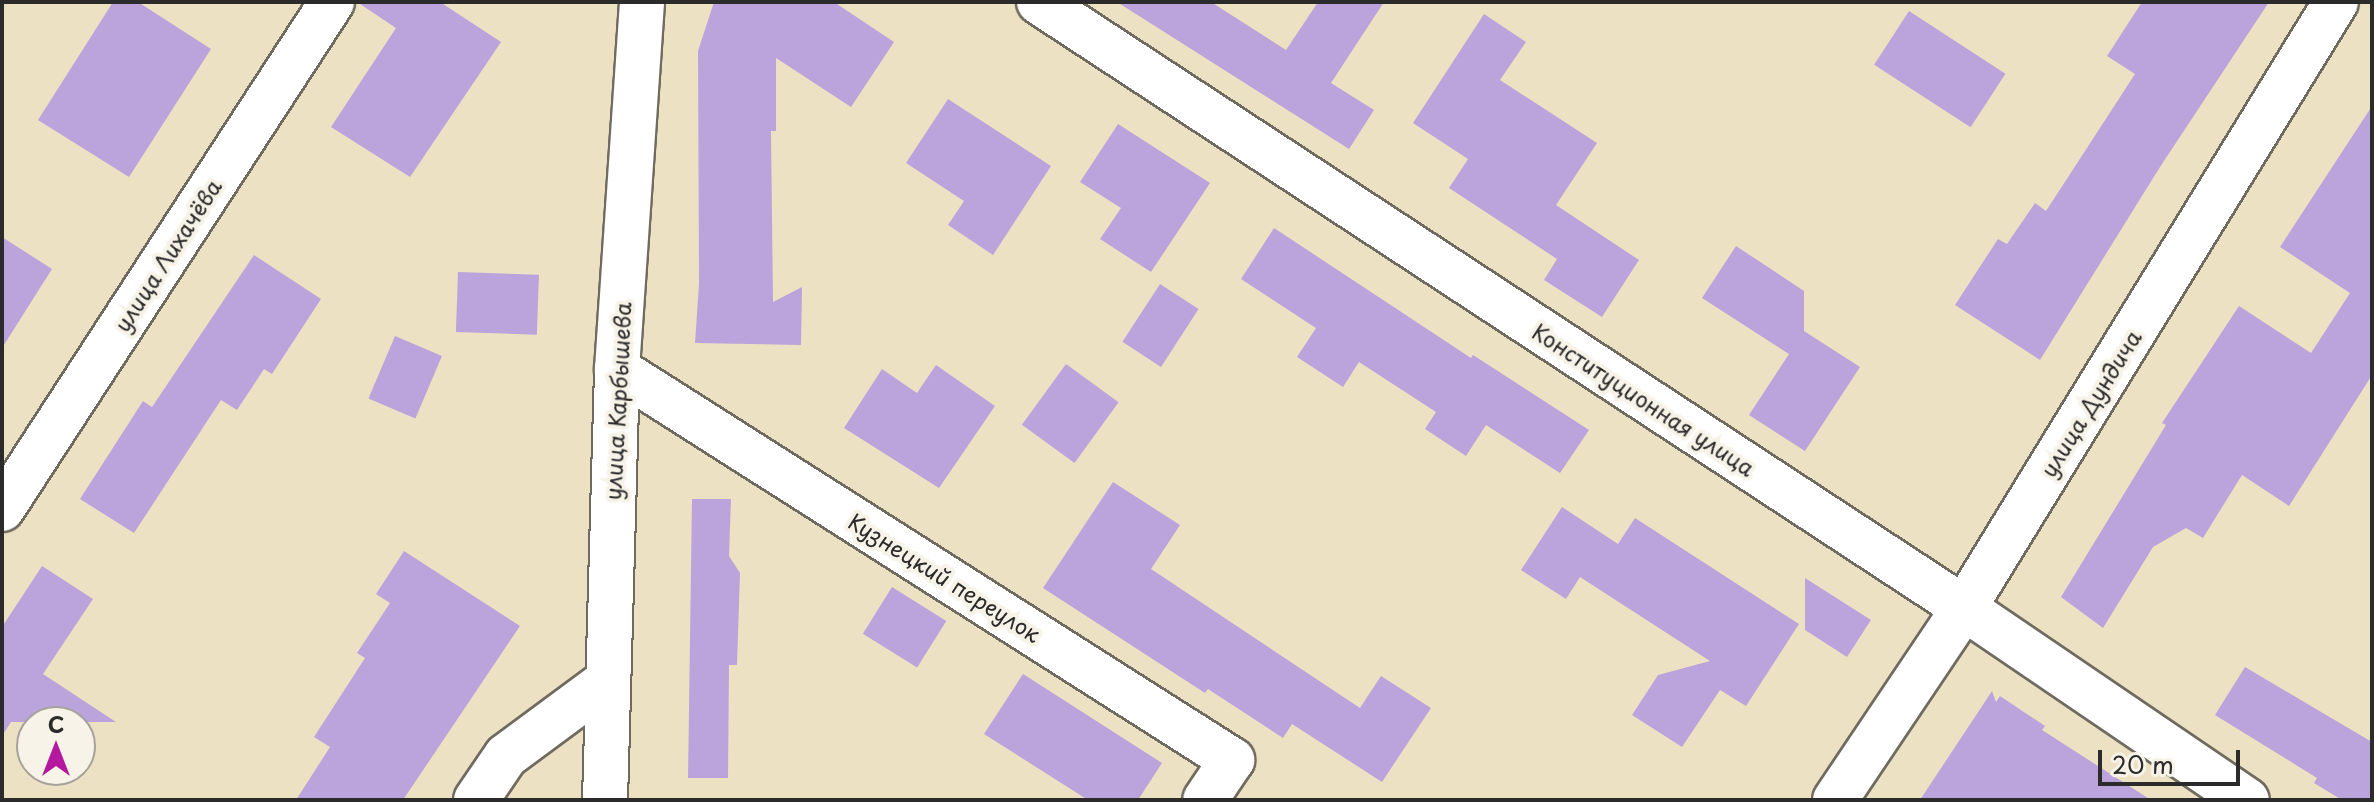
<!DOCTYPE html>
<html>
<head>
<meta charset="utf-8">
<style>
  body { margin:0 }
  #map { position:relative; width:2374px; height:802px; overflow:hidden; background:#ede1c3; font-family:"Playpen Sans",sans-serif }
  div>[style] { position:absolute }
  .building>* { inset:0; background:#bba4db; transform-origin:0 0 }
  .roads { filter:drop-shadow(2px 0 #6f6b60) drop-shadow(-2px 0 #6f6b60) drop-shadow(0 2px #6f6b60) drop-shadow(0 -2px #6f6b60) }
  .minor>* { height:44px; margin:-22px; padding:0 22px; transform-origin:22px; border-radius:22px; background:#fff }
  span { translate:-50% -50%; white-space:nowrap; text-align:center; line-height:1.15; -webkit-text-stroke:8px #f7f3e8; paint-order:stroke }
  .street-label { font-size:22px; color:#2b2b2b }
  .frame { position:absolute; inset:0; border:4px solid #2b2b2b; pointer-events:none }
  .north { position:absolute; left:16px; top:706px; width:80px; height:80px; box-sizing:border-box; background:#f7f3e8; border:2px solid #a5a39c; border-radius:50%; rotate:0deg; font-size:22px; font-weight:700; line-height:32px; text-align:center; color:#2b2b2b }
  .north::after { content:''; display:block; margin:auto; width:28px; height:36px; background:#b5179e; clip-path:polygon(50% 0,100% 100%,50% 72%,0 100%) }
  .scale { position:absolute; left:2098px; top:750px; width:142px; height:36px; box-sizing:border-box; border:4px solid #2b2b2b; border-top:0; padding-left:10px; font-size:24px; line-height:28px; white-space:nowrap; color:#2b2b2b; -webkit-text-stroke:6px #f7f3e8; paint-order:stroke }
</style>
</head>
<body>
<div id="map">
  <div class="building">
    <i style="clip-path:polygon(113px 2px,138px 2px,211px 49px,129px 177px,38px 120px)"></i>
    <i style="clip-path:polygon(357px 2px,440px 2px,501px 42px,410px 177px,331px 127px,396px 28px)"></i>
    <i style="clip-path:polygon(714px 2px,834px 2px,894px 42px,851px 107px,776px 58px,776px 131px,771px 131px,773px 302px,802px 287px,801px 345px,695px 343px,699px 284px,698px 51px)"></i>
    <i style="clip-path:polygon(1117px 2px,1211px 2px,1286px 50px,1318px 2px,1384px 2px,1331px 83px,1374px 110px,1349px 149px)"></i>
    <i style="clip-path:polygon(2142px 2px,2269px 2px,2160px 167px,2040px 360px,1955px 305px,1998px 239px,2007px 244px,2035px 203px,2046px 211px,2135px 74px,2107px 56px)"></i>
    <i style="left:1909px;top:11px;width:115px;height:64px;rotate:33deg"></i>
    <i style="clip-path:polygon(1484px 14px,1526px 42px,1500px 80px,1597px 143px,1556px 205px,1639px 260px,1602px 317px,1544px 280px,1557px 259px,1449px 188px,1468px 159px,1413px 123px)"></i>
    <i style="clip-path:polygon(948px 99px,1051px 166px,993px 255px,948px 225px,964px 201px,906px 163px)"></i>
    <i style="clip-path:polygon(2372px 106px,2372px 375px,2289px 506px,2242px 475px,2203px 538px,2186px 528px,2153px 547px,2103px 628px,2061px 597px,2166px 425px,2162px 423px,2239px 306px,2311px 353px,2350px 293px,2280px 247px)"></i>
    <i style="clip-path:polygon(1118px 124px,1210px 183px,1151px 272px,1100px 239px,1121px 208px,1080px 182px)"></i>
    <i style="clip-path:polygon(1274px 228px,1471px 358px,1473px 355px,1589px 430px,1560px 473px,1486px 425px,1466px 456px,1425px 429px,1436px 412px,1359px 362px,1343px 387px,1297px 357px,1316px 328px,1241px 279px)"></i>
    <i style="clip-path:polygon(2px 237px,52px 269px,2px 348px)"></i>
    <i style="clip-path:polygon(1736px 246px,1804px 291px,1804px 331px,1860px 367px,1805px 451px,1749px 415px,1789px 354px,1702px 298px)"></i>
    <i style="clip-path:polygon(254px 255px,321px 299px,272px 374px,264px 369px,237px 410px,221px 400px,134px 533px,80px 499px,143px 401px,152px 407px)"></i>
    <i style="left:458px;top:272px;width:81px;height:60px;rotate:2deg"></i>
    <i style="left:1160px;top:284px;width:46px;height:69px;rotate:33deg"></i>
    <i style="left:395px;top:336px;width:51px;height:68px;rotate:23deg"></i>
    <i style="left:1066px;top:364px;width:65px;height:75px;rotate:36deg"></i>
    <i style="clip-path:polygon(936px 365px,995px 406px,939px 488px,844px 428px,882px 369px,917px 393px)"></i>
    <i style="clip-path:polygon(1113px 482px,1180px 525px,1151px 569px,1360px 708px,1381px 676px,1431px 708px,1382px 782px,1292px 724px,1283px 738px,1208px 689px,1205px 693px,1043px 588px)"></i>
    <i style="clip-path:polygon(692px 499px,731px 499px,729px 556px,740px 573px,737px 665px,729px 665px,728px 778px,688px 778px)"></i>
    <i style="clip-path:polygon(1562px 507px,1618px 544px,1635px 518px,1799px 624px,1746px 706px,1720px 690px,1682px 747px,1632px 715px,1658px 675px,1710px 661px,1580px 577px,1566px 599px,1521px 570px)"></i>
    <i style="clip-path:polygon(404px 551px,520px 626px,403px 800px,296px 800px,330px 747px,314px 737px,365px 658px,357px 653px,390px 603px,376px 594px)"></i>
    <i style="clip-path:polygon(42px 566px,93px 599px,43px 674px,116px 722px,11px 722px,2px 736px,2px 627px)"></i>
    <i style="clip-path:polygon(1805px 578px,1871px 620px,1847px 657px,1805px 630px)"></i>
    <i style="left:892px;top:587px;width:64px;height:55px;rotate:32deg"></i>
    <i style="clip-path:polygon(2245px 667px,2372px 742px,2372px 800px,2342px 800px,2314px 783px,2317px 778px,2215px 715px)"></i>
    <i style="clip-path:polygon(1023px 674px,1162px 763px,1138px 800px,1088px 800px,984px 734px)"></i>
    <i style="clip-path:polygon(1992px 691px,1996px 702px,2000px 696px,2045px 726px,2042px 730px,2151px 800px,1920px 800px)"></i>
  </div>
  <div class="roads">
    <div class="minor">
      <i style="left:1039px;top:2px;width:1106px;rotate:33.23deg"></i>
      <i style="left:1964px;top:608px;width:342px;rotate:34.2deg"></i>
      <i style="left:617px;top:369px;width:729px;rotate:32.45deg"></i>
      <i style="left:1232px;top:760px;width:48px;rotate:124deg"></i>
      <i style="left:2px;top:509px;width:605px;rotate:-56.94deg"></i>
      <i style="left:476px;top:800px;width:53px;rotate:-55.7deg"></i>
      <i style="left:506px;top:756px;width:124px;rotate:-36.5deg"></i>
      <i style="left:605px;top:800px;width:431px;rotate:-88.4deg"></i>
      <i style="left:617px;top:369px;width:368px;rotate:-86.1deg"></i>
      <i style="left:1835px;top:800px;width:231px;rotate:-56.1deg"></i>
      <i style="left:1964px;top:608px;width:711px;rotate:-58.46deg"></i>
    </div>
  </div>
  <div class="street-label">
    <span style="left:167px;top:255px;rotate:-57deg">улица Лихачёва</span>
    <span style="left:1644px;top:399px;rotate:33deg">Конституционная улица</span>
    <span style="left:617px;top:401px;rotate:-87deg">улица Карбышева</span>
    <span style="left:2090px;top:403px;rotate:-58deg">улица Дундича</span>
    <span style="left:945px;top:577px;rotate:32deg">Кузнецкий переулок</span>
  </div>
  <div class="frame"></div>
  <div class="north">С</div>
  <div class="scale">20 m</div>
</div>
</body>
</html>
